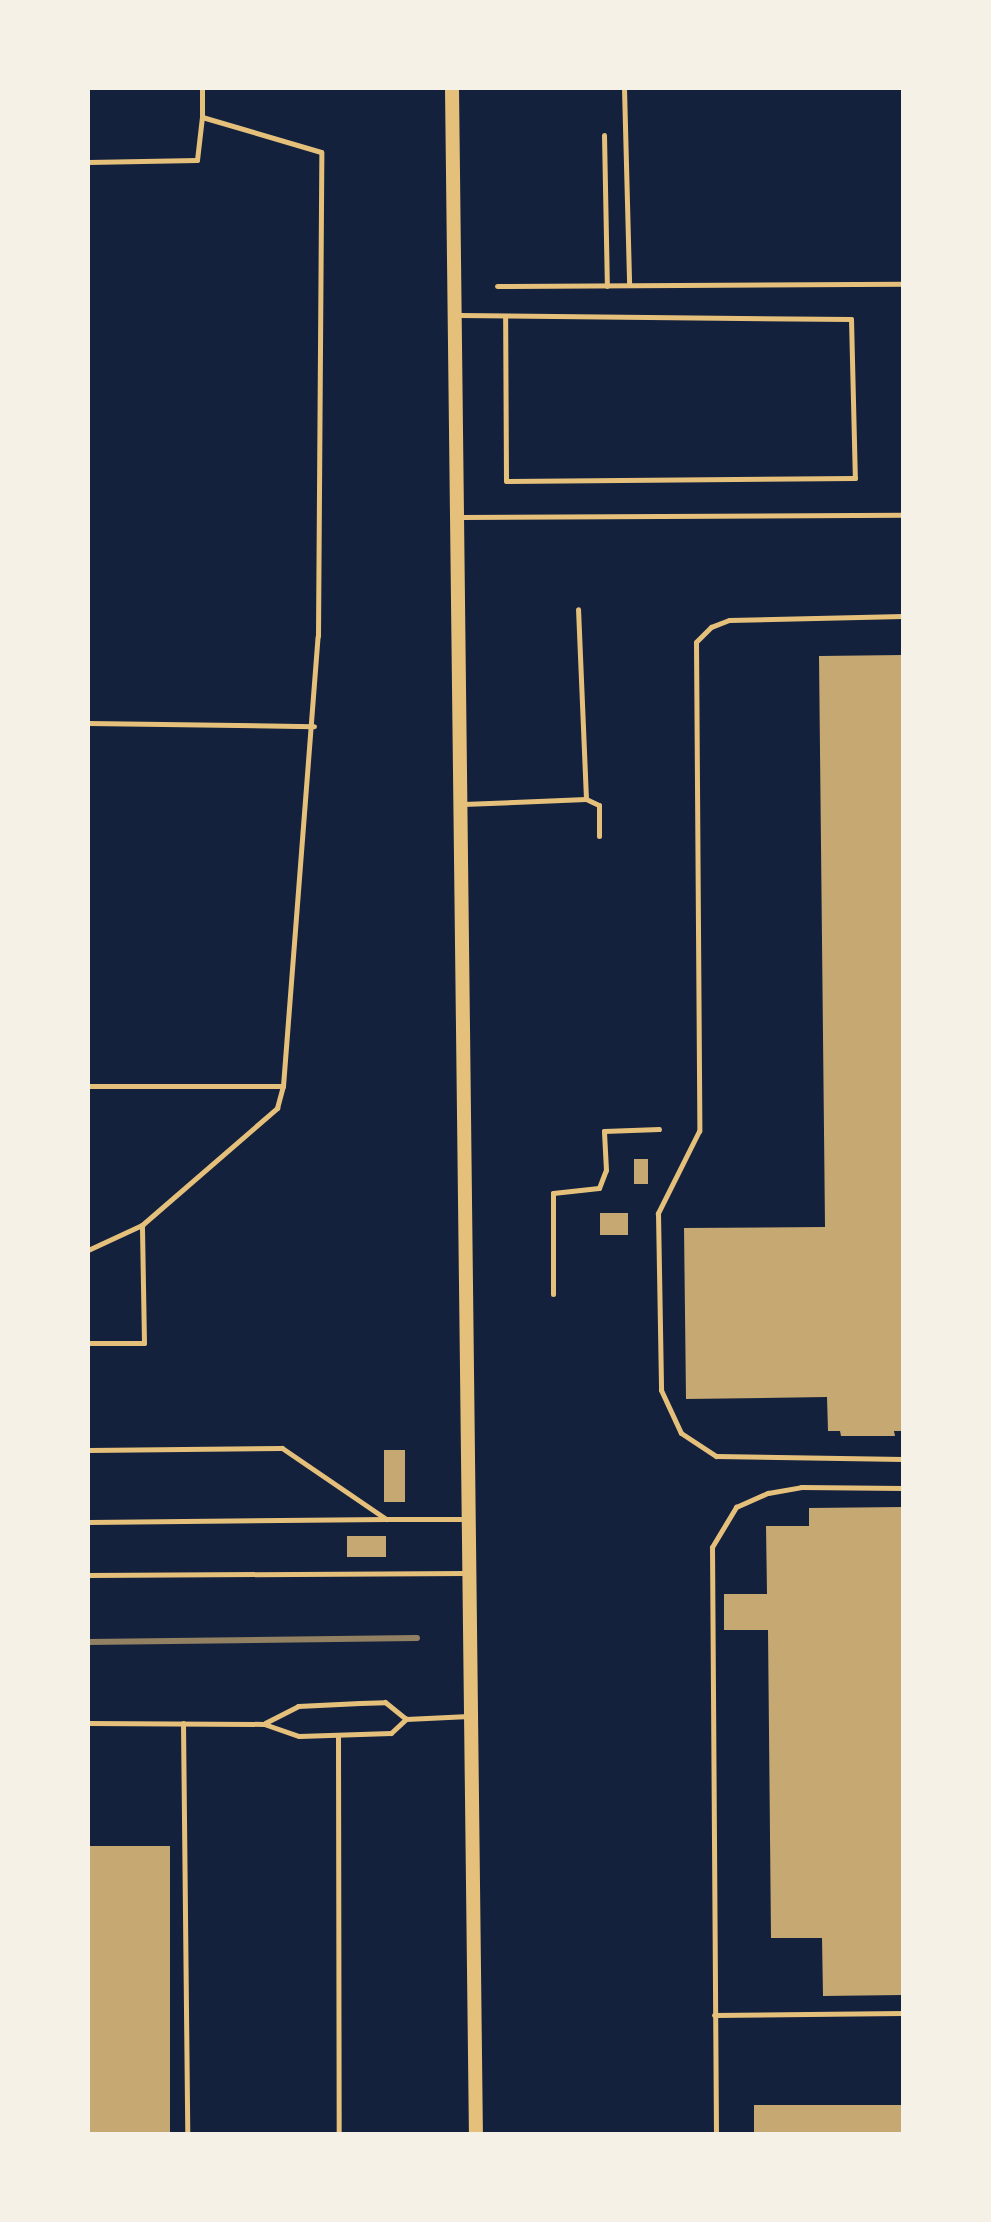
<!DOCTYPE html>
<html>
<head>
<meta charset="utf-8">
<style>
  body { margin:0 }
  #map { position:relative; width:991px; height:2222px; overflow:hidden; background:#14213d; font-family:Cabin,sans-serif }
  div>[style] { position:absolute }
  .building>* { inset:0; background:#c6a872; transform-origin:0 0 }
  .service>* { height:5px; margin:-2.5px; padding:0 2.5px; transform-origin:2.5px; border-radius:2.5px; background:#e5c07b }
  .tertiary>* { height:14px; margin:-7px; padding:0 7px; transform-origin:7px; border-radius:7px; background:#e5c07b }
  .rail>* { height:6px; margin:-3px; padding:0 3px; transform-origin:3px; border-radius:3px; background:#918062 }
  span { translate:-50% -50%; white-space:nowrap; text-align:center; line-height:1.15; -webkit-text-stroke:7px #f6f1e7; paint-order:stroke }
  .frame { position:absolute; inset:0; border:90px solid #f6f1e7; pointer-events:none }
</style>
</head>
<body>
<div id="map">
  <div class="building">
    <i style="clip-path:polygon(903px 655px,903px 1431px,894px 1431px,895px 1436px,841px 1436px,840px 1431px,828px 1431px,827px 1397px,686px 1399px,684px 1228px,825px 1227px,819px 656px)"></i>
    <i style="left:634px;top:1159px;width:14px;height:25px"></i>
    <i style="left:600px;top:1213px;width:28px;height:22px"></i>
    <i style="left:384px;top:1450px;width:21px;height:52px"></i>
    <i style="clip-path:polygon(903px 1507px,903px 1995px,823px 1996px,822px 1938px,771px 1938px,768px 1630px,724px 1630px,724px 1594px,767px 1594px,766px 1526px,809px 1526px,809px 1508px)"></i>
    <i style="left:347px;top:1536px;width:39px;height:21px"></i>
    <i style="left:170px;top:1846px;width:288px;height:82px;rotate:90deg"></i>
    <i style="left:903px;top:2105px;width:29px;height:149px;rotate:90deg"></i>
  </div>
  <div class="service">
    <i style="left:624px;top:88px;width:197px;rotate:88.5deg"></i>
    <i style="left:604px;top:135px;width:151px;rotate:88.9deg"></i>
    <i style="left:88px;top:162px;width:109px;rotate:-1.1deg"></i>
    <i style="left:197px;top:160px;width:43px;rotate:-83.4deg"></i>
    <i style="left:497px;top:286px;width:406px;rotate:-0.3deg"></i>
    <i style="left:459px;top:315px;width:392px;rotate:0.6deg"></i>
    <i style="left:851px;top:319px;width:159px;rotate:88.6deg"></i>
    <i style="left:855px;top:478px;width:349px;rotate:179.5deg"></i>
    <i style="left:506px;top:481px;width:165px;rotate:-90.3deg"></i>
    <i style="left:461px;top:517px;width:442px;rotate:-0.3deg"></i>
    <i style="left:903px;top:616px;width:174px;rotate:178.7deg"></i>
    <i style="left:729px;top:620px;width:19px;rotate:159deg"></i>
    <i style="left:711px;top:627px;width:21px;rotate:135deg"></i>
    <i style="left:696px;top:642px;width:489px;rotate:89.6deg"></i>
    <i style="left:699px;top:1131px;width:92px;rotate:116.6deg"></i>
    <i style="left:658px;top:1213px;width:177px;rotate:89deg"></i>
    <i style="left:661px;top:1390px;width:47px;rotate:65.1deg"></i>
    <i style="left:681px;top:1433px;width:42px;rotate:33.3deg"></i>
    <i style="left:716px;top:1456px;width:187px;rotate:0.9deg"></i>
    <i style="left:88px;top:723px;width:226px;rotate:0.8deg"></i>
    <i style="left:586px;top:799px;width:14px;rotate:25deg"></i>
    <i style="left:599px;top:805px;width:31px;rotate:90deg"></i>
    <i style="left:463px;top:804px;width:123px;rotate:-2.3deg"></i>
    <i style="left:586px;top:799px;width:190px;rotate:-92.4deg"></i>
    <i style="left:88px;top:1086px;width:195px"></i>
    <i style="left:88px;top:1250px;width:60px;rotate:-24.8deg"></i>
    <i style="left:142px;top:1225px;width:179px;rotate:-40.9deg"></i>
    <i style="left:277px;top:1108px;width:23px;rotate:-75deg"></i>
    <i style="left:283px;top:1086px;width:451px;rotate:-85.6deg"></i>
    <i style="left:318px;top:636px;width:484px;rotate:-89.6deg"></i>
    <i style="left:321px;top:152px;width:124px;rotate:-163.6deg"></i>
    <i style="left:202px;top:117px;width:29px;rotate:-90deg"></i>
    <i style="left:553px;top:1294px;width:101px;rotate:-90deg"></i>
    <i style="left:553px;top:1193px;width:46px;rotate:-6.2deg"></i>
    <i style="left:599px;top:1188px;width:19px;rotate:-69deg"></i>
    <i style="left:606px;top:1170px;width:39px;rotate:-93deg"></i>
    <i style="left:604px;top:1131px;width:55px;rotate:-2.1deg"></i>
    <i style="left:88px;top:1343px;width:56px"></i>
    <i style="left:144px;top:1343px;width:118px;rotate:-91deg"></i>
    <i style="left:88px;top:1450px;width:194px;rotate:-0.6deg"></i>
    <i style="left:282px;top:1448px;width:126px;rotate:34.3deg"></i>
    <i style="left:386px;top:1519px;width:79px"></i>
    <i style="left:88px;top:1522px;width:298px;rotate:-0.6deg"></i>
    <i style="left:88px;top:1575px;width:378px;rotate:-0.3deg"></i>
    <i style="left:88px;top:1723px;width:176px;rotate:0.3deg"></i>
    <i style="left:264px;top:1724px;width:37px;rotate:19deg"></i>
    <i style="left:299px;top:1736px;width:92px;rotate:-1.9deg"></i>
    <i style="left:391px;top:1733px;width:21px;rotate:-43deg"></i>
    <i style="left:183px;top:1723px;width:411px;rotate:89.4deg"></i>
    <i style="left:265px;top:1723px;width:37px;rotate:-27deg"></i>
    <i style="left:298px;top:1706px;width:62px;rotate:-2.8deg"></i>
    <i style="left:360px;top:1703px;width:25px;rotate:-2deg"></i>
    <i style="left:385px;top:1702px;width:27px;rotate:39deg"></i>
    <i style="left:406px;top:1719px;width:63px;rotate:-2.7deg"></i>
    <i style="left:338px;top:1735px;width:399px;rotate:89.9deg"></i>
    <i style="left:714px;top:2015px;width:189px;rotate:-0.6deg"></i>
    <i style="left:716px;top:2134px;width:587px;rotate:-90.39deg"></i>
    <i style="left:712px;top:1547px;width:47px;rotate:-59deg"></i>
    <i style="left:736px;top:1507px;width:35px;rotate:-24deg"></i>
    <i style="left:768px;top:1493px;width:34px;rotate:-10deg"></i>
    <i style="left:801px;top:1487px;width:102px;rotate:0.6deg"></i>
  </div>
  <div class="tertiary">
    <i style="left:452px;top:88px;width:2046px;rotate:89.33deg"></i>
  </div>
  <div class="rail">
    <i style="left:88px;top:1642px;width:329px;rotate:-0.7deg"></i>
  </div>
  <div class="frame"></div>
</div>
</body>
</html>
